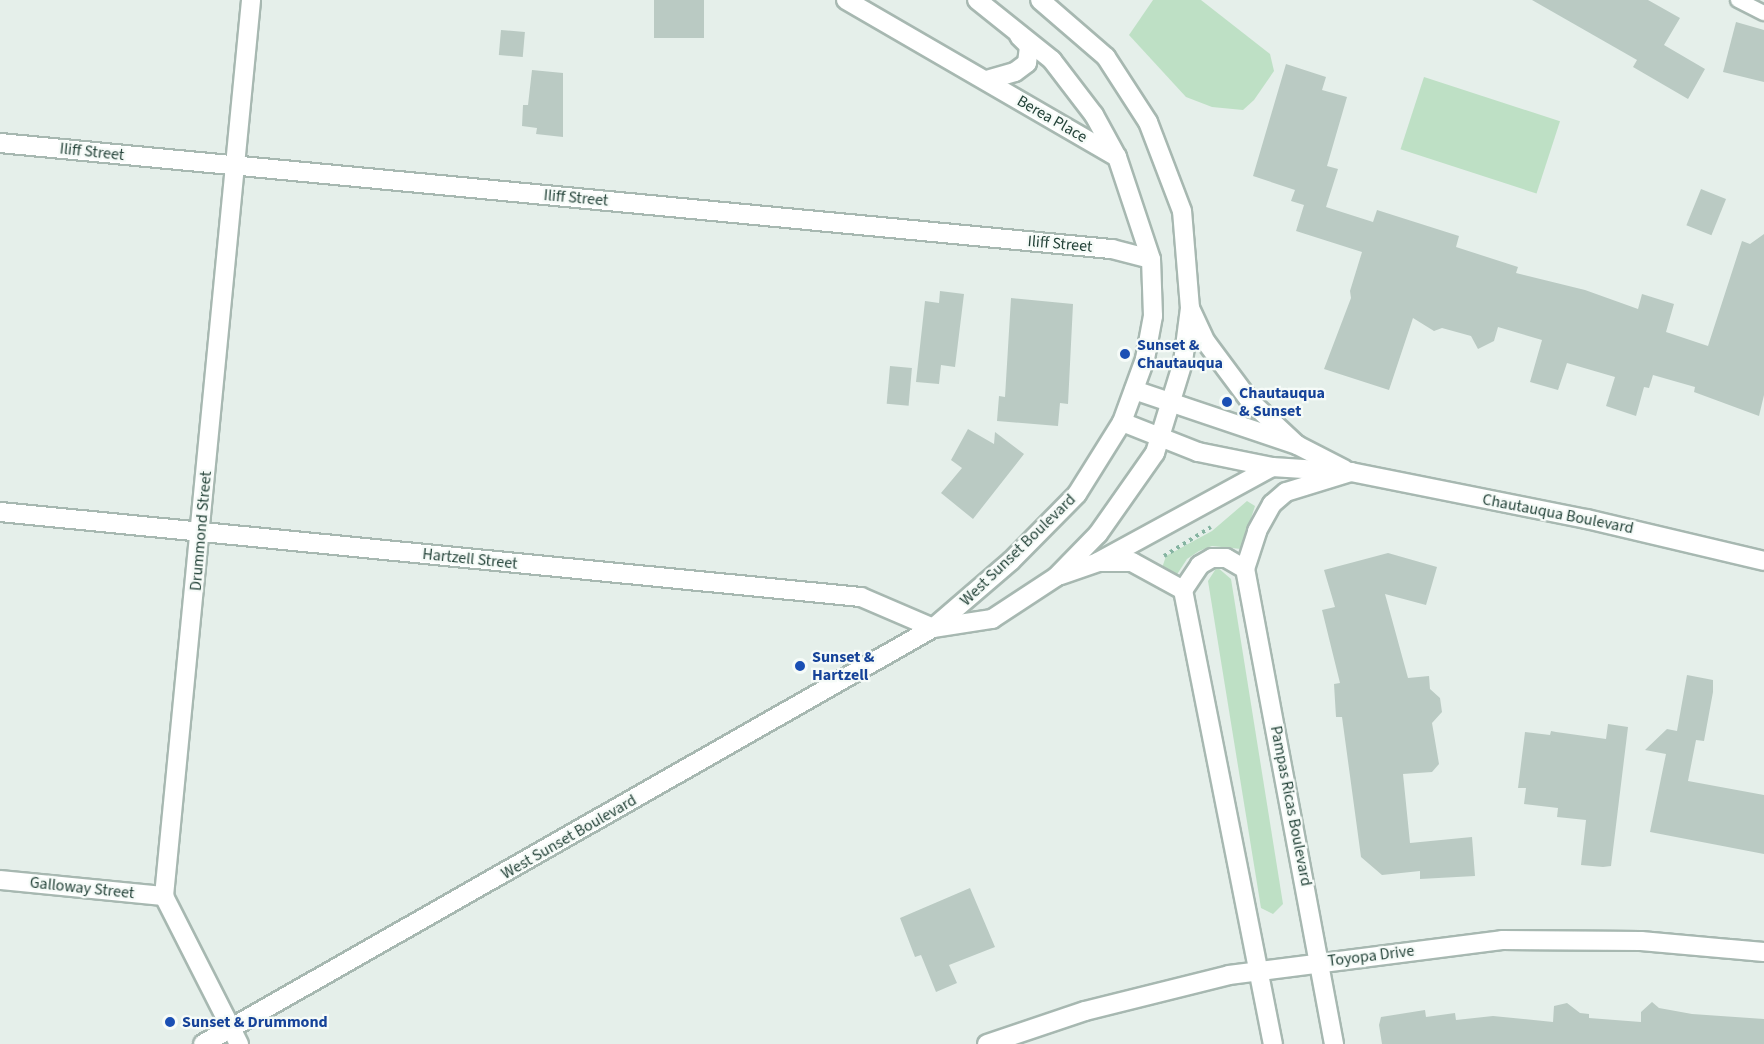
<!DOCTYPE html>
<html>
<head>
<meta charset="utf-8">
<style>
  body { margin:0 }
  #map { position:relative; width:1764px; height:1044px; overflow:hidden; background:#e5efea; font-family:"Source Sans 3",sans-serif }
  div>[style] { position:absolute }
  .green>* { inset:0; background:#bee0c5; transform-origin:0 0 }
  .building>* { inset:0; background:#bacac3; transform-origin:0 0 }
  .path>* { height:4px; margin-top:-2px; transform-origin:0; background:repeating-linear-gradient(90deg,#85b4a1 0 3px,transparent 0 7.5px) }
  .roads { filter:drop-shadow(2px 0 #a7b8b1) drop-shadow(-2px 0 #a7b8b1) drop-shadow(0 2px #a7b8b1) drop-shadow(0 -2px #a7b8b1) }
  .service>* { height:14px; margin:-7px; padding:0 7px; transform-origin:7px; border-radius:7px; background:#fff }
  .minor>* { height:18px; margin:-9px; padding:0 9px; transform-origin:9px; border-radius:9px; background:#fff }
  .tertiary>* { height:18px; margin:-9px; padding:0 9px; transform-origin:9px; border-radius:9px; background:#fff }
  .secondary>* { height:18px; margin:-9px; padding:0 9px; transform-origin:9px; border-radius:9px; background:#fff }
  .dots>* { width:16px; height:16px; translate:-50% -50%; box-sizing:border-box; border:3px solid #f6fbf8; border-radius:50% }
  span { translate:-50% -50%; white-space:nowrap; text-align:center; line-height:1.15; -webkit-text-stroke:4.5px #f6fbf8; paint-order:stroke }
  .street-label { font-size:16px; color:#234238 }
  .transit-label { font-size:16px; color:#164399; font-weight:700 }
  .left { translate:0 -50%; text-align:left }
</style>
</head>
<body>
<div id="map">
  <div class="green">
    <i style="clip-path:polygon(1153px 0,1201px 0,1270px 54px,1274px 71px,1254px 100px,1243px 110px,1212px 107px,1186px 97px,1129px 35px)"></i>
    <i style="left:1424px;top:77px;width:143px;height:76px;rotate:18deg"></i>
    <i style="clip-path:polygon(1247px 501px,1255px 506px,1241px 549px,1212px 546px,1199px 551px,1187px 559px,1176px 576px,1162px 568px,1166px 556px,1212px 531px)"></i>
    <i style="clip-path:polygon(1217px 567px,1231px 579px,1283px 904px,1273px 914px,1261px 908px,1208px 581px)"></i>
  </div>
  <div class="building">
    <i style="left:654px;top:0;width:50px;height:38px"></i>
    <i style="clip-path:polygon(1532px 0,1648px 0,1680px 18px,1664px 45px,1705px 69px,1688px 99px,1633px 67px,1637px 60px)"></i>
    <i style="clip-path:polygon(1736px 22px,1764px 30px,1764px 82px,1723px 72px)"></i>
    <i style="left:501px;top:30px;width:24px;height:25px;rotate:5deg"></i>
    <i style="clip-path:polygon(1286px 64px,1326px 77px,1322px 90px,1347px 97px,1327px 166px,1338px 169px,1326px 207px,1373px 222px,1377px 210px,1459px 236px,1456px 247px,1518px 267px,1516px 273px,1585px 290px,1638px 309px,1642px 294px,1674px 304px,1666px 332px,1708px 346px,1742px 241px,1750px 244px,1764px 234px,1764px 395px,1759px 416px,1694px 392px,1695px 387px,1653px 375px,1649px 388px,1644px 387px,1636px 416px,1606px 406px,1615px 377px,1567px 363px,1558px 390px,1530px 382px,1542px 340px,1498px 327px,1494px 341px,1478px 349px,1471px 336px,1442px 328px,1434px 331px,1413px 318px,1389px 390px,1324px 369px,1351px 298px,1350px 291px,1362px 252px,1296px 231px,1304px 205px,1291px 201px,1295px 190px,1253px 176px)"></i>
    <i style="clip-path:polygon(532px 70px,563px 73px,563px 137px,536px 134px,537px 128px,522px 126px,523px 105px,528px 105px)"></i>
    <i style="left:1701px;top:189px;width:27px;height:39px;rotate:22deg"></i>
    <i style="clip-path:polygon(940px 291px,964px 294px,955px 367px,941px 365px,939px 384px,916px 382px,925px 301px,939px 303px)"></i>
    <i style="clip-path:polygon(1011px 298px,1073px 304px,1068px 404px,1060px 403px,1058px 426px,997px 421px,999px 396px,1005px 397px)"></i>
    <i style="left:890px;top:366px;width:22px;height:38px;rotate:5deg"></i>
    <i style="clip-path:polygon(968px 429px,994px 444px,995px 432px,1024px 454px,973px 519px,941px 493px,962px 468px,951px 460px)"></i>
    <i style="clip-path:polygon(1388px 553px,1437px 567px,1426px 605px,1385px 594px,1408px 678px,1429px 676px,1430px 689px,1440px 698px,1442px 712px,1432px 723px,1439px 764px,1432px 772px,1403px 774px,1410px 843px,1472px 837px,1475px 876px,1420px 879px,1420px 871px,1382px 875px,1361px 857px,1342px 717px,1336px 717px,1334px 684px,1340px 683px,1322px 610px,1335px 607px,1324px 570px)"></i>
    <i style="clip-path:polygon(1687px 675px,1713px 680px,1713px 692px,1704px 741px,1696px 740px,1688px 781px,1764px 795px,1764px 854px,1650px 832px,1666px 754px,1645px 750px,1667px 729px,1677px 731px)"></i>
    <i style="clip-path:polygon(1608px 724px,1628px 727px,1611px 866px,1603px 867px,1581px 865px,1586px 820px,1557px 817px,1558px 808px,1524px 804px,1526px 788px,1518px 788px,1525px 732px,1550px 735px,1551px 731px,1556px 732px,1606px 739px)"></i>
    <i style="clip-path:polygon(970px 888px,995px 947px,949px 965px,957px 983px,936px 992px,921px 955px,915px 957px,900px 918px)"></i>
    <i style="clip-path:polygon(1652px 1002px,1659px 1008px,1692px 1014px,1764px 1019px,1764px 1044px,1382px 1044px,1379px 1025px,1381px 1017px,1425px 1010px,1426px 1017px,1455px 1013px,1456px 1020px,1493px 1016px,1553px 1022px,1554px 1006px,1567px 1003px,1580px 1013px,1589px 1014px,1589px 1018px,1641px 1022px,1641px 1012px)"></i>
  </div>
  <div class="path">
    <i style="left:1164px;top:556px;width:55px;rotate:-31.7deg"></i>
  </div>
  <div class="roads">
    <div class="service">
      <i style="left:1738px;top:0;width:29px;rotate:27deg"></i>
    </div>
    <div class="minor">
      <i style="left:846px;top:0;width:313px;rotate:30.1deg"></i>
      <i style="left:0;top:143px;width:1117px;rotate:5.45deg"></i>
      <i style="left:1112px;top:249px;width:40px;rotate:14.4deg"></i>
      <i style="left:0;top:512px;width:865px;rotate:5.64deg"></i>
      <i style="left:861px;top:597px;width:78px;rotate:23.3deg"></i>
      <i style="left:1098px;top:562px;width:34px"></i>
      <i style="left:1132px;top:562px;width:58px;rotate:28.8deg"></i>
      <i style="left:1245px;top:569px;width:22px;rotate:-150deg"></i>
      <i style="left:1226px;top:558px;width:14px;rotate:180deg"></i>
      <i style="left:1212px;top:558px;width:14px;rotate:150deg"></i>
      <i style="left:1200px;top:565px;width:30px;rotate:124deg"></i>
      <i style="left:1183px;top:590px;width:463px;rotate:78.8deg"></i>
      <i style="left:0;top:880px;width:165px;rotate:5.6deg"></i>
      <i style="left:239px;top:1044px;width:166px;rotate:-116.9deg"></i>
      <i style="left:164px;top:896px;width:900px;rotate:-84.45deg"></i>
      <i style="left:987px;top:1044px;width:103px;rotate:-18.6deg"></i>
      <i style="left:1085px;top:1011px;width:148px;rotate:-14deg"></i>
      <i style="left:1229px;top:975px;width:275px;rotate:-7.3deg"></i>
      <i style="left:1502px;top:940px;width:139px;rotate:0.4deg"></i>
      <i style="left:1641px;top:941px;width:123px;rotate:5.1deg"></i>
      <i style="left:1334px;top:1044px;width:483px;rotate:-100.6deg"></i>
      <i style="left:1245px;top:569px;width:40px;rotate:-72deg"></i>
      <i style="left:1257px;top:531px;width:31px;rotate:-61deg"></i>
      <i style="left:1272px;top:504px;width:18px;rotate:-41deg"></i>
      <i style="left:1286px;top:492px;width:68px;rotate:-17.1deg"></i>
    </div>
    <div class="tertiary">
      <i style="left:1134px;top:390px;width:172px;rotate:18.6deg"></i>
      <i style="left:1297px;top:445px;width:53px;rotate:27.1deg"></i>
      <i style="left:1122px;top:422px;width:82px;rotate:21.5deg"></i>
      <i style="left:1198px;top:452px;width:76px;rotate:11.5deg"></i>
      <i style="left:1272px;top:467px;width:79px;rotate:3.6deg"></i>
      <i style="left:1351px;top:472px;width:241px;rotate:11.3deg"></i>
      <i style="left:1587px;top:519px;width:182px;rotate:13.3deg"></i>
    </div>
    <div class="secondary">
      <i style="left:987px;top:80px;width:29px;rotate:-16deg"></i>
      <i style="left:1015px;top:72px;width:15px;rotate:-37deg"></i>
      <i style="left:1027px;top:63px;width:17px;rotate:-83deg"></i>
      <i style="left:1029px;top:46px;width:14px;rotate:-135deg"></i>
      <i style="left:1190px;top:308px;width:38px;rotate:65deg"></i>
      <i style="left:1206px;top:342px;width:74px;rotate:53.3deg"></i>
      <i style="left:1250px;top:401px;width:64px;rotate:43.1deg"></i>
      <i style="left:1061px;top:575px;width:39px;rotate:-19deg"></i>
      <i style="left:1098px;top:562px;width:198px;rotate:-28.6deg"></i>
      <i style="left:933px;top:628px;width:60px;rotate:-8.7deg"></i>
      <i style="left:992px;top:619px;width:77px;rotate:-33.3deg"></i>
      <i style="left:1056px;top:577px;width:60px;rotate:-45.7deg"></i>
      <i style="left:1098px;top:534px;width:99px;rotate:-54.9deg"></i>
      <i style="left:1155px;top:453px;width:95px;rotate:-72.9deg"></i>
      <i style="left:1183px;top:362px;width:54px;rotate:-82.6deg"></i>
      <i style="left:1190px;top:308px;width:97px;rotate:-94.7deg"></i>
      <i style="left:1182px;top:211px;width:95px;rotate:-110.9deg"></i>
      <i style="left:1148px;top:122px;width:77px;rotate:-122.9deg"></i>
      <i style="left:1106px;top:57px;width:87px;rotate:-139.2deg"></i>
      <i style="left:203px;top:1044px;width:840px;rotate:-29.68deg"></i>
      <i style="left:933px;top:628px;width:103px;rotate:-40.7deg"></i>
      <i style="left:1011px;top:561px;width:94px;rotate:-45.4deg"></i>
      <i style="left:1077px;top:494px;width:85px;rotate:-58deg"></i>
      <i style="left:1122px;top:422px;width:67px;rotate:-69.9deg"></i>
      <i style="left:1145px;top:359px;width:44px;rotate:-79.5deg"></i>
      <i style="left:1153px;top:316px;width:57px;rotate:-92deg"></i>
      <i style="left:1151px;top:259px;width:108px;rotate:-108.4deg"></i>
      <i style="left:1117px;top:157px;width:48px;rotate:-118.7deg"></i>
      <i style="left:1094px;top:115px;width:69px;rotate:-127.4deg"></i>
      <i style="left:1052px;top:60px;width:96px;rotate:-141.3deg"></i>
    </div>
  </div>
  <div class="dots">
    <i style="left:1125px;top:354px;background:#1a4fb4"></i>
    <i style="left:1227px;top:402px;background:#1a4fb4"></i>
    <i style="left:800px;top:666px;background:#1a4fb4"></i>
    <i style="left:170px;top:1022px;background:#1a4fb4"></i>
  </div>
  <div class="street-label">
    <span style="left:1052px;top:119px;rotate:30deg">Berea Place</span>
    <span style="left:92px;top:152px;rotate:6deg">Iliff Street</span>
    <span style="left:576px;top:198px;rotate:5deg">Iliff Street</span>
    <span style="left:1060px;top:244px;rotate:5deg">Iliff Street</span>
    <span style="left:1558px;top:514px;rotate:11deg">Chautauqua Boulevard</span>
    <span style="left:201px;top:531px;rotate:-85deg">Drummond Street</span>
    <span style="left:1018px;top:550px;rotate:-44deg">West Sunset Boulevard</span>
    <span style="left:470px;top:559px;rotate:6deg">Hartzell Street</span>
    <span style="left:1291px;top:806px;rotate:79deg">Pampas Ricas Boulevard</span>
    <span style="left:569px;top:837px;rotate:-30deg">West Sunset Boulevard</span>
    <span style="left:82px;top:888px;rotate:6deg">Galloway Street</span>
    <span style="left:1371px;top:956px;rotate:-7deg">Toyopa Drive</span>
  </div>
  <div class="transit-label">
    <span class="left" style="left:1137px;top:354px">Sunset &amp;<br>Chautauqua</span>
    <span class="left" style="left:1239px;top:402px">Chautauqua<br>&amp; Sunset</span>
    <span class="left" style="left:812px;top:666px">Sunset &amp;<br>Hartzell</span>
    <span class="left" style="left:182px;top:1022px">Sunset &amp; Drummond</span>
  </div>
</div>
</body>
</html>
